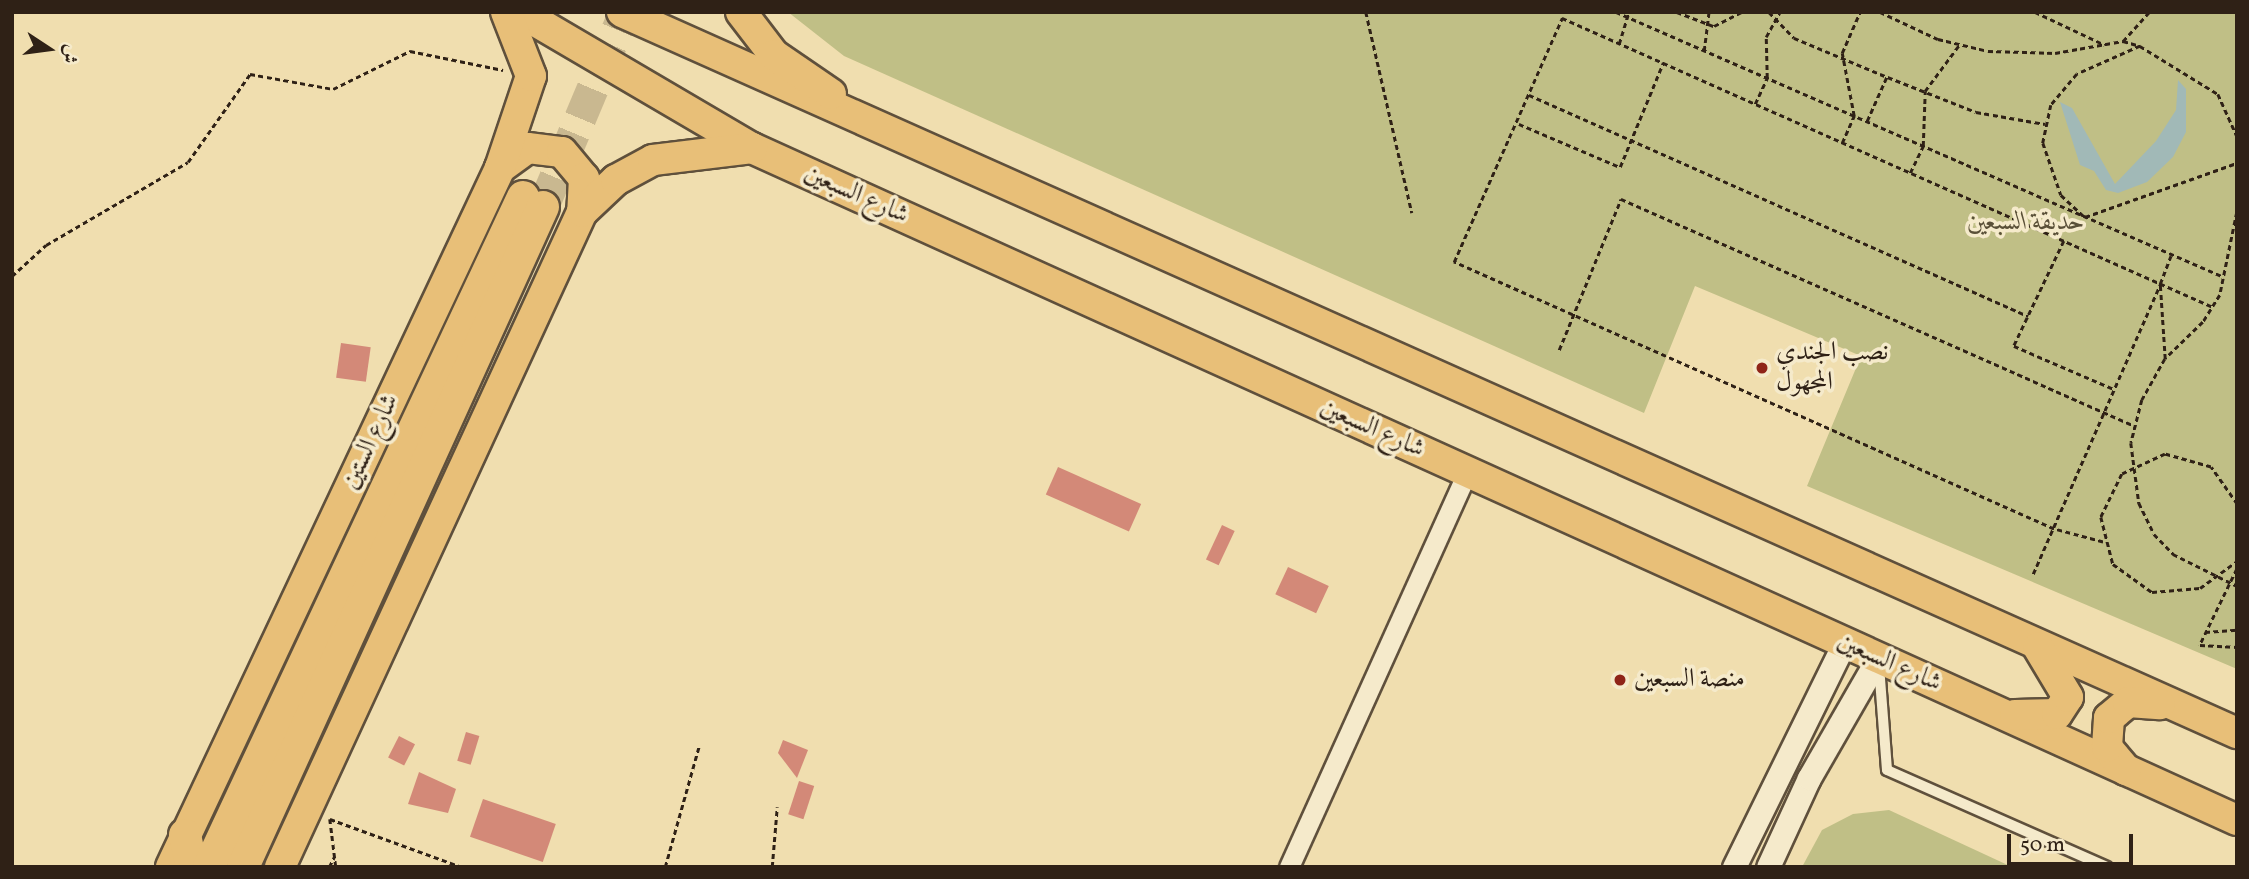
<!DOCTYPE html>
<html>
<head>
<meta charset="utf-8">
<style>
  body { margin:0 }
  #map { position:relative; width:2249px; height:879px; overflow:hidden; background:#f0deaf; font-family:Vollkorn,Amiri,serif }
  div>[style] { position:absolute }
  .green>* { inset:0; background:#c0bf86 }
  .water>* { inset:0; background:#a1b9b7 }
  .building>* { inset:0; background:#d38978; transform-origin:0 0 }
  .trunk-tunnel>* { height:32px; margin-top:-16px; transform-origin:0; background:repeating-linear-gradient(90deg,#c9b890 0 32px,transparent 0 48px) }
  .path>* { height:2.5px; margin-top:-1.25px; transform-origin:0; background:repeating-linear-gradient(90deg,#2f2116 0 5px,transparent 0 8.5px) }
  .roads { filter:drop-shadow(2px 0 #5f503c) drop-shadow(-2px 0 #5f503c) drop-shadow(0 2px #5f503c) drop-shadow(0 -2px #5f503c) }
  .service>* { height:10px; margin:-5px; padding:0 5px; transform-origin:5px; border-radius:5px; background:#f5eacb }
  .minor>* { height:19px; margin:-9.5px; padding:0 9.5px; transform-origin:9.5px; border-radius:9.5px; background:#f5eacb }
  .tertiary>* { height:23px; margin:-11.5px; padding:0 11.5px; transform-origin:11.5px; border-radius:11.5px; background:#f5eacb }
  .primary>* { height:30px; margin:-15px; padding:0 15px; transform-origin:15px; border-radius:15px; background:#e8bf78 }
  .trunk>* { height:32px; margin:-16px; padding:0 16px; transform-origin:16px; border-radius:16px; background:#e8bf78 }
  .dots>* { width:19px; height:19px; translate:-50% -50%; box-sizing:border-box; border:4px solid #f5eacb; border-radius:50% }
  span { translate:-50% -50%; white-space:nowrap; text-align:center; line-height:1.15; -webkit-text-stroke:7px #f5eacb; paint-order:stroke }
  .street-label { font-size:26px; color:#2f2116 }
  .park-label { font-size:26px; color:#5a5038; font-style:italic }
  .poi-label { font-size:26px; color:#2f2116 }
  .left { translate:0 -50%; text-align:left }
  .frame { position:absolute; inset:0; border:14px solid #2f2116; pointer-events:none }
  .north { position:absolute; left:14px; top:14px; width:70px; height:70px; -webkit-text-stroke:5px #f5eacb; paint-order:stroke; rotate:103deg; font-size:19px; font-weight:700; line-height:28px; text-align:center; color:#2f2116 }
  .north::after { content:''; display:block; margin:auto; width:24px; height:32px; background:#2f2116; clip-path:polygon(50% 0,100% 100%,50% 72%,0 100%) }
  .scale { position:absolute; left:2007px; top:834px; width:126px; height:32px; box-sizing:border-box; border:4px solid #2f2116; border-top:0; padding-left:9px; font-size:21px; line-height:24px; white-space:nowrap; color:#2f2116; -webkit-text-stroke:5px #f5eacb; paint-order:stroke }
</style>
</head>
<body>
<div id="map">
  <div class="green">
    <i style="clip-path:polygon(788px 12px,2237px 12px,2237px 669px,1807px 486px,1861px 356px,1695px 286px,1644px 413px,844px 56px)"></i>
    <i style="clip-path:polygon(1889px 810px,2012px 867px,1802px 867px,1822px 830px,1853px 814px)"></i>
  </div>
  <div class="water">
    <i style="clip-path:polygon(2178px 80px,2186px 89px,2186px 132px,2173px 157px,2147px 182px,2118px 193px,2106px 190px,2094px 171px,2080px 165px,2060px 102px,2072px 108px,2115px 184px,2156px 141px,2176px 110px)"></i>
  </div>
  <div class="building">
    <i style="left:341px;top:343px;width:30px;height:35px;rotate:8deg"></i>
    <i style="left:1058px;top:467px;width:91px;height:30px;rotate:24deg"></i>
    <i style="left:1222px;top:525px;width:14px;height:38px;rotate:25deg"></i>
    <i style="left:1288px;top:567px;width:45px;height:30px;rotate:25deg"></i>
    <i style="left:466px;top:732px;width:14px;height:30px;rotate:17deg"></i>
    <i style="left:399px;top:736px;width:18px;height:24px;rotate:27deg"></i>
    <i style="clip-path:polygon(783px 740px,808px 750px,797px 778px,778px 753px)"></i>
    <i style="clip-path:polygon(419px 772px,456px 789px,448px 813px,408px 804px)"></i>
    <i style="left:799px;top:781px;width:16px;height:35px;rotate:18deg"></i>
    <i style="left:483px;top:799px;width:77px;height:40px;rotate:19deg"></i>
  </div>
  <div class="trunk-tunnel">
    <i style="left:543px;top:207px;width:212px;rotate:-67.2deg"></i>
  </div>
  <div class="path">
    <i style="left:1366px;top:12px;width:206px;rotate:77.1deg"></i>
    <i style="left:1616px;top:12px;width:663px;rotate:23.55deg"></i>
    <i style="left:1677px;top:12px;width:40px;rotate:21deg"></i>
    <i style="left:1714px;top:26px;width:31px;rotate:-27deg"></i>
    <i style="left:1769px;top:12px;width:36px;rotate:46deg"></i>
    <i style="left:1794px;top:38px;width:93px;rotate:22.7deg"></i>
    <i style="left:1880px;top:74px;width:103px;rotate:21.6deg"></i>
    <i style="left:1976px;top:112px;width:70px;rotate:9.9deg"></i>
    <i style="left:1880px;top:12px;width:64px;rotate:25deg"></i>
    <i style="left:1938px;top:39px;width:51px;rotate:13.5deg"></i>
    <i style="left:1988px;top:51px;width:67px;rotate:1.7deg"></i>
    <i style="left:2055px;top:53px;width:69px;rotate:-10deg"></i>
    <i style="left:2123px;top:41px;width:18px;rotate:16deg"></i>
    <i style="left:2140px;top:46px;width:92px;rotate:31.6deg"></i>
    <i style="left:2218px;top:94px;width:46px;rotate:65.7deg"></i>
    <i style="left:2035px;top:12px;width:77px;rotate:25.2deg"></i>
    <i style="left:2123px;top:41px;width:39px;rotate:-48deg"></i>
    <i style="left:1619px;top:44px;width:34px;rotate:-73deg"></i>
    <i style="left:2140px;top:46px;width:69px;rotate:156deg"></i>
    <i style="left:2077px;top:74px;width:40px;rotate:130deg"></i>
    <i style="left:2051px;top:105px;width:39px;rotate:102deg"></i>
    <i style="left:2043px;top:143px;width:55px;rotate:70.9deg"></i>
    <i style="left:2061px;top:195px;width:33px;rotate:43deg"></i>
    <i style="left:2085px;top:217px;width:161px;rotate:-19.6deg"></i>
    <i style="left:1704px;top:51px;width:39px;rotate:-83deg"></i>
    <i style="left:1529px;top:95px;width:546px;rotate:23.89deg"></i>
    <i style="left:1755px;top:104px;width:29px;rotate:-65deg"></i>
    <i style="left:1767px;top:78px;width:41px;rotate:-91.4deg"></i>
    <i style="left:1766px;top:37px;width:29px;rotate:-61deg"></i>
    <i style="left:1867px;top:121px;width:49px;rotate:-66deg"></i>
    <i style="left:1519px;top:124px;width:110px;rotate:23.1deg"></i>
    <i style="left:1620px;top:167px;width:113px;rotate:-67.5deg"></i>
    <i style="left:1842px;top:143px;width:30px;rotate:-66deg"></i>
    <i style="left:1854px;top:116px;width:64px;rotate:-100.8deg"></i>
    <i style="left:1842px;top:53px;width:45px;rotate:-66.3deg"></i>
    <i style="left:1910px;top:173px;width:30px;rotate:-64deg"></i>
    <i style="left:1923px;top:146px;width:55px;rotate:-87.9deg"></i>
    <i style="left:1925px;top:91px;width:57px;rotate:-53.5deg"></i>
    <i style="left:2237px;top:212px;width:85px;rotate:101.6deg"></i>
    <i style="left:2220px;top:295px;width:32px;rotate:122deg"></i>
    <i style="left:2203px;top:322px;width:53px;rotate:135.8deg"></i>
    <i style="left:2165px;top:359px;width:47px;rotate:119.3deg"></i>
    <i style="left:2142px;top:400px;width:44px;rotate:104.3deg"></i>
    <i style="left:2131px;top:443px;width:61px;rotate:82.4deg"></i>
    <i style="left:2139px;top:503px;width:34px;rotate:64deg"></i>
    <i style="left:2154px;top:534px;width:28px;rotate:46deg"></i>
    <i style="left:2173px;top:554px;width:72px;rotate:26.6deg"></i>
    <i style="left:2064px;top:241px;width:116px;rotate:115.5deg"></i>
    <i style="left:2014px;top:346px;width:109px;rotate:23.3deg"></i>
    <i style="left:12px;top:276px;width:46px;rotate:-42.4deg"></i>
    <i style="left:46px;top:245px;width:164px;rotate:-30.3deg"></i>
    <i style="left:188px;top:162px;width:108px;rotate:-54.8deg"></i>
    <i style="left:250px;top:74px;width:84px;rotate:10.2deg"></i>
    <i style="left:333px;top:89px;width:86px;rotate:-26.3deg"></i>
    <i style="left:410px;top:51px;width:95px;rotate:11.5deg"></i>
    <i style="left:1559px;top:350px;width:163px;rotate:-67.7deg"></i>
    <i style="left:1621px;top:199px;width:562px;rotate:23.83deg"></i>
    <i style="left:2165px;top:359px;width:75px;rotate:-93.8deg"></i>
    <i style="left:2160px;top:284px;width:30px;rotate:-69deg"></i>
    <i style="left:2237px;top:504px;width:45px;rotate:-125.1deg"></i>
    <i style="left:2211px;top:467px;width:48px;rotate:-164.2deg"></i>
    <i style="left:2165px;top:454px;width:47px;rotate:155.1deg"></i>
    <i style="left:2122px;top:474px;width:48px;rotate:116deg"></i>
    <i style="left:2101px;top:517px;width:49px;rotate:75.7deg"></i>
    <i style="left:2113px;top:564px;width:48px;rotate:35.7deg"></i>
    <i style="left:2152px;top:592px;width:48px;rotate:-4.8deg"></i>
    <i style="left:2200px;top:588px;width:46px;rotate:-36.1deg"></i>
    <i style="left:2103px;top:542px;width:51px;rotate:-165.1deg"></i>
    <i style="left:2054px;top:529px;width:657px;rotate:-156.01deg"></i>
    <i style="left:1454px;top:262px;width:267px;rotate:-66.1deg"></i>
    <i style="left:1562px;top:18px;width:712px;rotate:23.94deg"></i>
    <i style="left:2237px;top:569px;width:85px;rotate:116deg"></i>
    <i style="left:2200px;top:645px;width:37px;rotate:3deg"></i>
    <i style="left:2033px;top:574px;width:317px;rotate:-66.3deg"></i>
    <i style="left:2205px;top:632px;width:32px;rotate:-4deg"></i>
    <i style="left:330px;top:819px;width:140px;rotate:20deg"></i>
    <i style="left:330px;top:819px;width:48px;rotate:82.9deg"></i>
    <i style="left:329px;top:867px;width:11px;rotate:-63deg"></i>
    <i style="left:665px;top:867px;width:126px;rotate:-74.3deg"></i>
    <i style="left:772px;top:867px;width:60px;rotate:-85.2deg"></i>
  </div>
  <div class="roads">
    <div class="service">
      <i style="left:1879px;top:666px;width:104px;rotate:85.6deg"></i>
      <i style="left:1887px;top:770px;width:240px;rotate:23.8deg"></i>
    </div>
    <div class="minor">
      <i style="left:1289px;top:867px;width:433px;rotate:-65.7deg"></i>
    </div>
    <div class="tertiary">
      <i style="left:1734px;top:867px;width:250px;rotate:-63.8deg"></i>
      <i style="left:1768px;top:867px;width:98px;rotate:-65.3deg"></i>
      <i style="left:1809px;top:778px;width:138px;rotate:-60.1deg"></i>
    </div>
    <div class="primary">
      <i style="left:520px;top:12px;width:269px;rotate:30.4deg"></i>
      <i style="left:752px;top:148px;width:1630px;rotate:24.35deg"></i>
      <i style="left:622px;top:12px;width:1769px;rotate:24.06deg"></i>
      <i style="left:741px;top:12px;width:54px;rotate:52.5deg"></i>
      <i style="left:774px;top:55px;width:69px;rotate:34.4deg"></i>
      <i style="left:500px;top:168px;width:34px;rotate:-36deg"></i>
      <i style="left:528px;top:148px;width:34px;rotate:7deg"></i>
      <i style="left:562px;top:152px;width:34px;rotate:50deg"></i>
      <i style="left:584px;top:178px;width:34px;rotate:93deg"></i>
      <i style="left:2015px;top:715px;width:42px;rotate:-1.4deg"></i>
      <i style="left:2057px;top:714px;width:20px;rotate:-57deg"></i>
      <i style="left:2068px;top:697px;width:58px;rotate:-121deg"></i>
      <i style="left:2126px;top:770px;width:30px;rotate:-130deg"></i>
      <i style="left:2107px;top:747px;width:29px;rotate:-86deg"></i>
      <i style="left:2109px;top:718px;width:25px;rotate:-40deg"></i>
      <i style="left:2128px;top:702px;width:32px;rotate:4deg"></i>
      <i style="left:171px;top:867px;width:773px;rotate:-64.79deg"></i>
      <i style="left:500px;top:168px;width:97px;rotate:-71.4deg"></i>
      <i style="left:531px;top:76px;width:69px;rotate:-111.3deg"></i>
      <i style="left:280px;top:867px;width:721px;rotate:-65.25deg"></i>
      <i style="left:582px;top:212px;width:47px;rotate:-43.3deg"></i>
      <i style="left:616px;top:180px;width:42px;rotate:-28.4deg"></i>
      <i style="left:653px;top:160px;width:100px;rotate:-6.9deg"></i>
    </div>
    <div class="trunk">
      <i style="left:185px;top:835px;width:33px;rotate:78deg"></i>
      <i style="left:209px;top:867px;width:740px;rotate:-64.89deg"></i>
      <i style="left:243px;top:867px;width:725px;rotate:-65.56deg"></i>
    </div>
  </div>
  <div class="dots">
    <i style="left:1762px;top:368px;background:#8f2418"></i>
    <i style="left:1620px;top:680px;background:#8f2418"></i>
  </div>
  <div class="street-label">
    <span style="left:856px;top:195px;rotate:24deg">شارع السبعين</span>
    <span style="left:1372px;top:429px;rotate:24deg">شارع السبعين</span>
    <span style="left:371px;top:442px;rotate:-65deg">شارع الستين</span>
    <span style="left:1889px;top:663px;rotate:24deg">شارع السبعين</span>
  </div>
  <div class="park-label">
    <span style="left:2026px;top:223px">حديقة السبعين</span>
  </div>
  <div class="poi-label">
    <span class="left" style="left:1776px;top:368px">نصب الجندي<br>المجهول</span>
    <span class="left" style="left:1634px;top:680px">منصة السبعين</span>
  </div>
  <div class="frame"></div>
  <div class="north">ش</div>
  <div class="scale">50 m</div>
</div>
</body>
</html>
